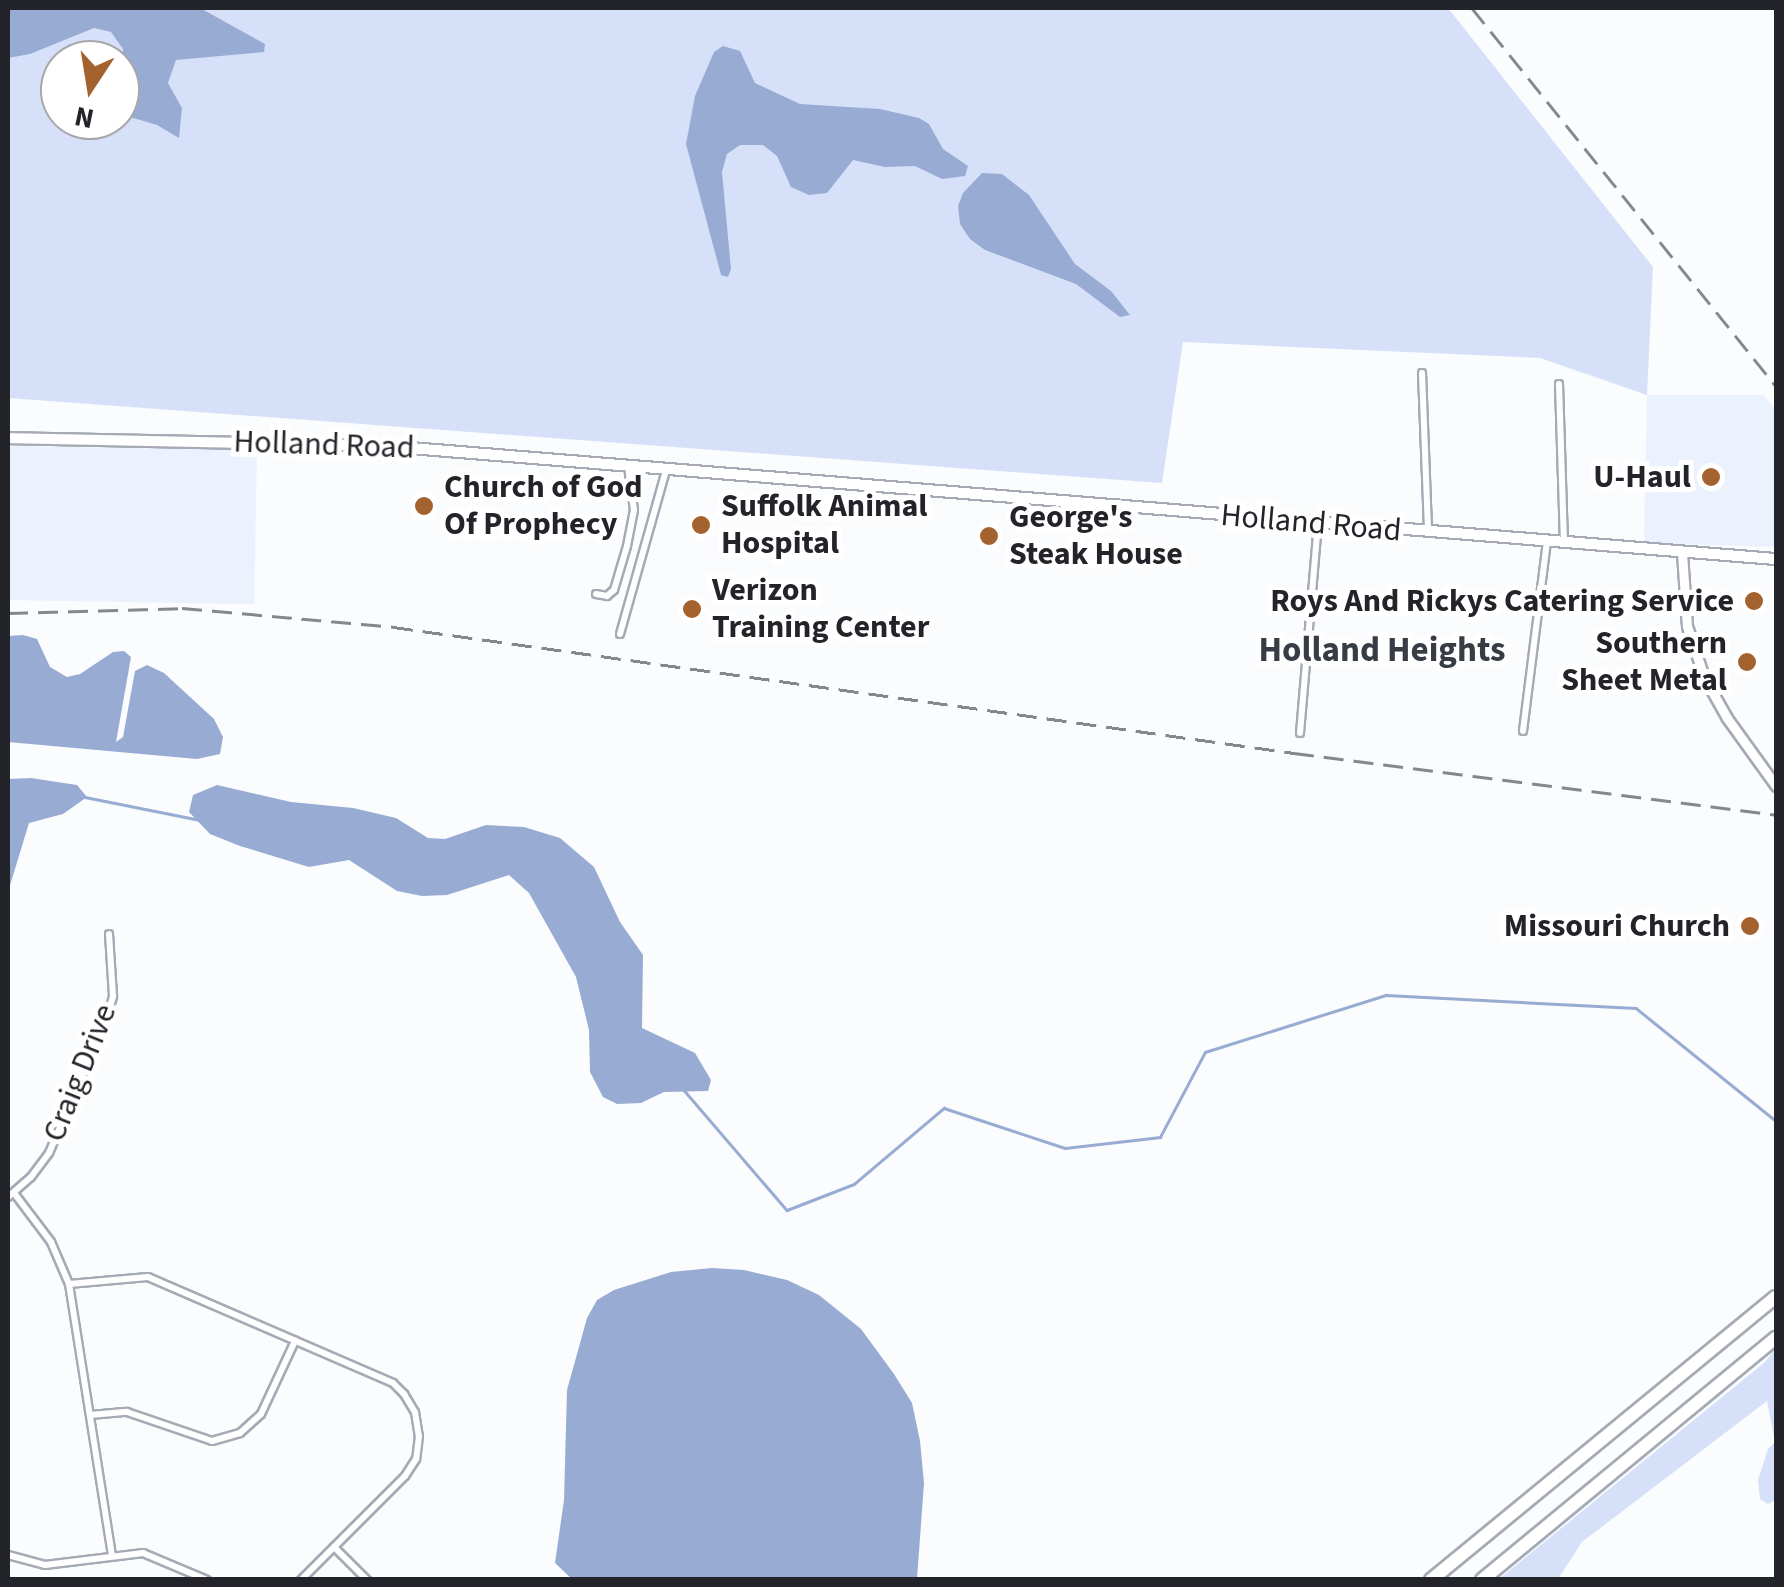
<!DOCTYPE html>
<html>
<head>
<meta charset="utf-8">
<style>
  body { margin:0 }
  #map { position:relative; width:1784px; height:1587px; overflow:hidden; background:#fafcfe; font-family:"Source Sans 3",sans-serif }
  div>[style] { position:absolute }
  .built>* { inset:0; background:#ecf2fd; transform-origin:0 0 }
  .green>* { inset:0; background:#d6e1f9 }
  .water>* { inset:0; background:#98abd3 }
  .stream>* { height:2.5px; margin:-1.25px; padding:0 1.25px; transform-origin:1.25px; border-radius:1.25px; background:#98abd3 }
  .roads { filter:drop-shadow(2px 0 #a5aab5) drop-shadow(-2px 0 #a5aab5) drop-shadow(0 2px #a5aab5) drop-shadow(0 -2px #a5aab5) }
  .minor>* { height:6px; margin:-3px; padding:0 3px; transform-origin:3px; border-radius:3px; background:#fff }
  .tertiary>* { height:9px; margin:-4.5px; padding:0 4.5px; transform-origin:4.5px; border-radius:4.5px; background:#fff }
  .primary>* { height:10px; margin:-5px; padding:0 5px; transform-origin:5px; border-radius:5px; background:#fff }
  .motorway>* { height:12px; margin:-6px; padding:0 6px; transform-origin:6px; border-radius:6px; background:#fff }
  .rail>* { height:2.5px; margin-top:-1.25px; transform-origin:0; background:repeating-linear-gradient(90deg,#85878a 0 20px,transparent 0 30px) }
  .dots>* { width:28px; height:28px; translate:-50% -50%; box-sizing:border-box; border:5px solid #fff; border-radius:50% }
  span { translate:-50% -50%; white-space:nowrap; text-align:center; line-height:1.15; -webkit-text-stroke:10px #fff; paint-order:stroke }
  .street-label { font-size:32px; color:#232429 }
  .poi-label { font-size:32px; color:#232429; font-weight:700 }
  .right { translate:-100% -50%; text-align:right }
  .left { translate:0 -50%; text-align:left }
  .neighbourhood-label { font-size:35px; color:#383c45; font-weight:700 }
  .frame { position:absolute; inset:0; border:10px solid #232429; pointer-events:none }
  .north { position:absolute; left:40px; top:40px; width:100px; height:100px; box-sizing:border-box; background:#fff; border:2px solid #a7a7a9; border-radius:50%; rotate:192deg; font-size:28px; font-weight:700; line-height:40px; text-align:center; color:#232429 }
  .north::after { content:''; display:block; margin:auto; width:35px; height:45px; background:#a4622f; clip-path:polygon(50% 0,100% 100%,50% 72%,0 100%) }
</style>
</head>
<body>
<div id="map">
  <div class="built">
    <i style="clip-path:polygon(1647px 395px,1764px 395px,1776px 410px,1776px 547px,1644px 543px)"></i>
    <i style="left:8px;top:446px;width:249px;height:154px;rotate:1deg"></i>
  </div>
  <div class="green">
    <i style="clip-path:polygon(evenodd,97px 8px,1448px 8px,1653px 267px,1647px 395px,1540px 358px,1183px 342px,1162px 483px,8px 398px,8px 44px,97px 8px,60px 60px,120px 60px,120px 120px,60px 120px,60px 60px)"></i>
    <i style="clip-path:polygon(1776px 1348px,1776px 1500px,1768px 1504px,1760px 1499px,1758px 1480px,1768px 1449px,1775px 1442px,1767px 1401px,1582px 1542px,1558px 1579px,1499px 1579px,1765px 1362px)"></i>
  </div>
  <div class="water">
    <i style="clip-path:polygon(8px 8px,200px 8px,265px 44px,264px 52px,176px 60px,168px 83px,182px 108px,179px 138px,157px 125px,120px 114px,123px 49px,111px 32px,94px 28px,30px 54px,8px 58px)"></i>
    <i style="clip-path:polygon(723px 46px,740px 51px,755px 83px,800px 104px,880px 109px,919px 118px,929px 124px,943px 149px,968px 166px,965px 176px,942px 179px,915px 166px,885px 167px,853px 160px,827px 193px,809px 195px,791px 187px,777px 156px,763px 145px,740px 145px,727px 154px,722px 172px,731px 269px,728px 277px,721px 275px,686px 144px,695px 96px,714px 52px)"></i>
    <i style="clip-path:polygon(982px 173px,1002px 174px,1029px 195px,1075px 264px,1111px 291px,1130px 315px,1120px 317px,1076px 284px,985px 250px,970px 239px,960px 224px,958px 206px,963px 193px)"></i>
    <i style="clip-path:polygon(23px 635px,37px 639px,50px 667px,67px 677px,80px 674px,113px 652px,124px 651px,131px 657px,116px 742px,123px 737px,135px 671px,147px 665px,164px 673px,214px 719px,223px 737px,220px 754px,197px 759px,8px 742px,8px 636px)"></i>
    <i style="clip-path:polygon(31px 778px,77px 785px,87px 797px,63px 814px,29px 823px,8px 892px,8px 779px)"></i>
    <i style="clip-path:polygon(217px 785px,291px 802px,353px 808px,396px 818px,428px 838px,445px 839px,486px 825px,524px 827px,560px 838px,594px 867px,620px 922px,643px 955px,642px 1028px,695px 1053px,711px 1080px,708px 1091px,664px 1092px,641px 1103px,617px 1104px,603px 1097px,590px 1072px,589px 1030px,576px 977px,529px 893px,509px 875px,447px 895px,422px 896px,397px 891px,349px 860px,309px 867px,240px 846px,210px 834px,189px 812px,193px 795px)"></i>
    <i style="clip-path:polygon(712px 1268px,744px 1270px,787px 1280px,819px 1295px,861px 1329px,894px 1374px,912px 1403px,920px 1441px,924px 1483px,917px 1579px,573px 1580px,555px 1563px,564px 1500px,567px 1390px,587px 1318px,597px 1300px,614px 1290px,671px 1272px)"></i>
  </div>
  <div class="stream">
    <i style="left:85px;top:797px;width:117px;rotate:11.3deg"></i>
    <i style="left:684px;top:1090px;width:158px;rotate:49.4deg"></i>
    <i style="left:787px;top:1210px;width:72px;rotate:-21.2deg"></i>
    <i style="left:854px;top:1184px;width:118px;rotate:-40.2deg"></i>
    <i style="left:944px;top:1108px;width:127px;rotate:18.3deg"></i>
    <i style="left:1065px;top:1148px;width:96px;rotate:-6.6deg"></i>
    <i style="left:1160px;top:1137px;width:96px;rotate:-62.1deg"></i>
    <i style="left:1205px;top:1052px;width:190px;rotate:-17.5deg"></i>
    <i style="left:1386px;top:995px;width:250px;rotate:3deg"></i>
    <i style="left:1636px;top:1008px;width:180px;rotate:38.9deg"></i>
  </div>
  <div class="roads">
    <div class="minor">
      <i style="left:1422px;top:373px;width:158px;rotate:87.8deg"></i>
      <i style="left:1559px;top:384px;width:158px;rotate:88.2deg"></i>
      <i style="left:596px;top:594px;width:11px;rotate:10deg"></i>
      <i style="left:607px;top:596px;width:9px;rotate:-41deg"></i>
      <i style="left:614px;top:590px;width:46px;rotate:-73.5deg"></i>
      <i style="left:627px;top:546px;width:37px;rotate:-79deg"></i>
      <i style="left:634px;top:510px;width:44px;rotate:-97.8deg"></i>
      <i style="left:620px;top:634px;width:170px;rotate:-74.3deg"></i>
      <i style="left:1523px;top:731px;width:191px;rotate:-82.8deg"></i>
      <i style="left:1300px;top:733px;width:211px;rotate:-85.1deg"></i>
      <i style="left:14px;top:1193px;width:61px;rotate:52.9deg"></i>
      <i style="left:51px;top:1242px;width:46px;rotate:66.8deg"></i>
      <i style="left:69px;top:1284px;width:275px;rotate:81deg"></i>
      <i style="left:8px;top:1197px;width:30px;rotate:-41deg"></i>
      <i style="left:31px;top:1177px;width:30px;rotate:-53deg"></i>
      <i style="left:49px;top:1153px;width:142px;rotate:-66.7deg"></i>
      <i style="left:105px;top:1023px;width:28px;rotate:-73deg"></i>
      <i style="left:113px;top:996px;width:62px;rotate:-93.7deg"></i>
      <i style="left:69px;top:1284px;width:79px;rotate:-5.1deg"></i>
      <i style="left:148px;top:1277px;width:267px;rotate:23.4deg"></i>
      <i style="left:393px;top:1383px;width:16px;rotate:45deg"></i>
      <i style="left:404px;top:1394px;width:21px;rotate:59deg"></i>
      <i style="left:415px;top:1412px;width:24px;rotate:81deg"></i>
      <i style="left:419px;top:1436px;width:23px;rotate:97deg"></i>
      <i style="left:416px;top:1459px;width:20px;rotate:123deg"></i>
      <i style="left:405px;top:1476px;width:147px;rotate:135deg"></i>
      <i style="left:90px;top:1415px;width:37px;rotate:-5deg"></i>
      <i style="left:127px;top:1412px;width:90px;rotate:18.8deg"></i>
      <i style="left:212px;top:1441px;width:29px;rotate:-16deg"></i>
      <i style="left:240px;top:1433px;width:28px;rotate:-42deg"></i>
      <i style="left:261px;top:1414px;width:81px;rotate:-65deg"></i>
      <i style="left:334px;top:1547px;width:47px;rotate:45deg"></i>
      <i style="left:8px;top:1555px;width:38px;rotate:15deg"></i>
      <i style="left:45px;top:1565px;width:99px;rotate:-7deg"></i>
      <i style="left:143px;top:1553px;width:69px;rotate:22.9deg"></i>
    </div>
    <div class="tertiary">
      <i style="left:1682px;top:553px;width:73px;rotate:86.1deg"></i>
      <i style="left:1687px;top:626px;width:54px;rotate:71.6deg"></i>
      <i style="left:1704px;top:677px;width:47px;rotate:60.7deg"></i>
      <i style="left:1727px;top:718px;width:84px;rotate:54.2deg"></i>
    </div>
    <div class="primary">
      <i style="left:8px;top:438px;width:378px;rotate:1.2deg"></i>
      <i style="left:386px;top:446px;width:1395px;rotate:4.65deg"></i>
    </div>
    <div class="motorway">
      <i style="left:1431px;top:1580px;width:446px;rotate:-39.4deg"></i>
      <i style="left:1482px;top:1580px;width:381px;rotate:-39.5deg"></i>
    </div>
  </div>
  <div class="rail">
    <i style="left:1472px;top:8px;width:485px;rotate:51.2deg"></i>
    <i style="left:8px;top:613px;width:174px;rotate:-1.6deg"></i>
    <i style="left:182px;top:608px;width:212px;rotate:5.1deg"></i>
    <i style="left:393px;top:627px;width:910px;rotate:7.96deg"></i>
    <i style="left:1294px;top:753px;width:486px;rotate:7.3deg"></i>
  </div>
  <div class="dots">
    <i style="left:1711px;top:477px;background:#a4622f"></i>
    <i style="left:424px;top:506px;background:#a4622f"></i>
    <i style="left:701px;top:525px;background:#a4622f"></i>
    <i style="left:989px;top:536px;background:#a4622f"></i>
    <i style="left:1754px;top:601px;background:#a4622f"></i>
    <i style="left:692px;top:609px;background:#a4622f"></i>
    <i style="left:1747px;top:662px;background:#a4622f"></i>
    <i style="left:1750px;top:926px;background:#a4622f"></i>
  </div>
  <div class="street-label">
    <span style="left:324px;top:445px;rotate:2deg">Holland Road</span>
    <span style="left:1311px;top:523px;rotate:5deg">Holland Road</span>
    <span style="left:80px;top:1073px;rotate:-68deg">Craig Drive</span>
  </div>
  <div class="poi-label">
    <span class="right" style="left:1691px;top:477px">U-Haul</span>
    <span class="left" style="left:444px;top:506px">Church of God<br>Of Prophecy</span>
    <span class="left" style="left:721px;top:525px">Suffolk Animal<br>Hospital</span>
    <span class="left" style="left:1009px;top:536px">George's<br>Steak House</span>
    <span class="left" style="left:712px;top:609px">Verizon<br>Training Center</span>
    <span class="right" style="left:1734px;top:601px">Roys And Rickys Catering Service</span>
    <span class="right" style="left:1727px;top:662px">Southern<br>Sheet Metal</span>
    <span class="right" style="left:1730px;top:926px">Missouri Church</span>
  </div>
  <div class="neighbourhood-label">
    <span style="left:1382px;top:650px">Holland Heights</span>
  </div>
  <div class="frame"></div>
  <div class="north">N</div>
</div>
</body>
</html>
